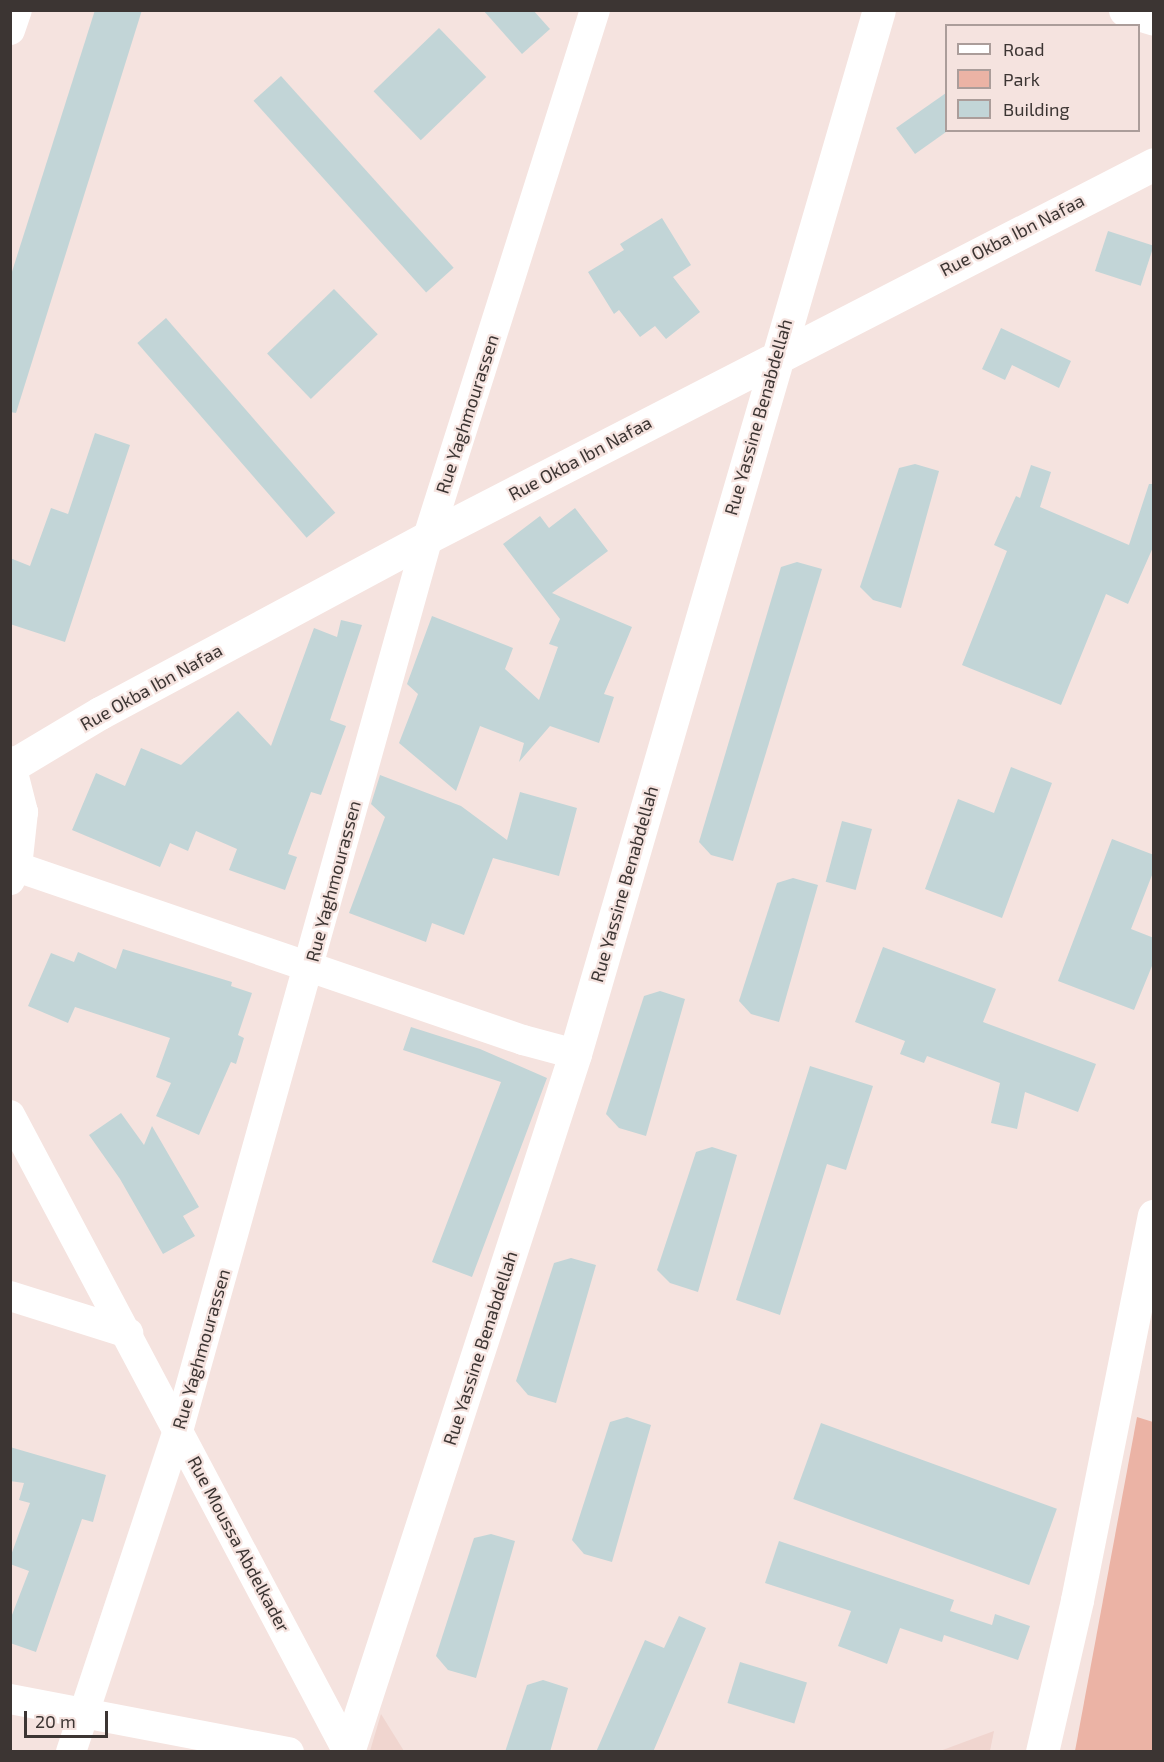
<!DOCTYPE html>
<html>
<head>
<meta charset="utf-8">
<style>
  body { margin:0 }
  #map { position:relative; width:1164px; height:1762px; overflow:hidden; background:#f5e3df; font-family:"Exo 2",sans-serif }
  div>[style] { position:absolute }
  .built>* { inset:0; background:#f0d5cf }
  .green>* { inset:0; background:#ebb3a5 }
  .building>* { inset:0; background:#c2d5d7; transform-origin:0 0 }
  .minor>* { height:30px; margin:-15px; padding:0 15px; transform-origin:15px; border-radius:15px; background:#fff }
  .tertiary>* { height:33px; margin:-16.5px; padding:0 16.5px; transform-origin:16.5px; border-radius:16.5px; background:#fff }
  .primary>* { height:33px; margin:-16.5px; padding:0 16.5px; transform-origin:16.5px; border-radius:16.5px; background:#fff }
  span { translate:-50% -50%; white-space:nowrap; text-align:center; line-height:1.15; -webkit-text-stroke:4.5px #f5e3df; paint-order:stroke }
  .street-label { font-size:18px; color:#3c3533 }
  .frame { position:absolute; inset:0; border:12px solid #3c3533; pointer-events:none }
  .legend { position:absolute; left:945px; top:24px; width:195px; height:108px; box-sizing:border-box; background:#f5e3df; border:2px solid #ab9d9a; margin:0; padding:8px 10px; list-style:none; font-size:18px; color:#3c3533 }
  .legend li { display:flex; align-items:center; gap:12px; height:30px }
  .legend b { width:30px; border:2px solid #ab9d9a }
  .scale { position:absolute; left:24px; top:1711px; width:84px; height:27px; box-sizing:border-box; border:3px solid #3c3533; border-top:0; padding-left:8px; font-size:18px; line-height:21px; white-space:nowrap; color:#3c3533; -webkit-text-stroke:4px #f5e3df; paint-order:stroke }
</style>
</head>
<body>
<div id="map">
  <div class="built">
    <i style="clip-path:polygon(381px 1714px,404px 1751px,370px 1751px)"></i>
    <i style="clip-path:polygon(994px 1731px,990px 1751px,940px 1751px)"></i>
  </div>
  <div class="green">
    <i style="clip-path:polygon(1137px 1417px,1153px 1422px,1153px 1751px,1075px 1751px)"></i>
  </div>
  <div class="building">
    <i style="clip-path:polygon(95px 10px,142px 10px,16px 413px,10px 412px,10px 278px)"></i>
    <i style="clip-path:polygon(483px 10px,533px 10px,550px 29px,522px 54px)"></i>
    <i style="left:439px;top:28px;width:68px;height:91px;rotate:46deg"></i>
    <i style="left:281px;top:76px;width:258px;height:37px;rotate:48deg"></i>
    <i style="clip-path:polygon(946px 93px,946px 132px,915px 154px,896px 128px)"></i>
    <i style="clip-path:polygon(662px 218px,691px 265px,673px 277px,700px 312px,666px 339px,655px 326px,640px 337px,619px 310px,614px 314px,588px 272px,624px 250px,620px 244px)"></i>
    <i style="left:1108px;top:231px;width:48px;height:42px;rotate:18deg"></i>
    <i style="left:334px;top:289px;width:63px;height:93px;rotate:46deg"></i>
    <i style="left:166px;top:318px;width:258px;height:38px;rotate:49deg"></i>
    <i style="clip-path:polygon(1001px 328px,1071px 361px,1059px 388px,1012px 365px,1005px 380px,982px 369px)"></i>
    <i style="clip-path:polygon(95px 433px,130px 445px,65px 642px,10px 624px,10px 558px,30px 566px,51px 508px,68px 514px)"></i>
    <i style="clip-path:polygon(915px 464px,939px 471px,901px 608px,873px 600px,860px 587px,899px 468px)"></i>
    <i style="clip-path:polygon(1031px 465px,1051px 472px,1040px 507px,1129px 545px,1149px 484px,1154px 484px,1154px 545px,1128px 604px,1106px 594px,1061px 705px,962px 665px,1007px 551px,994px 545px,1016px 496px,1020px 498px)"></i>
    <i style="clip-path:polygon(575px 508px,608px 551px,552px 593px,632px 627px,604px 694px,614px 697px,599px 743px,550px 726px,519px 762px,524px 743px,480px 726px,456px 791px,399px 743px,418px 694px,407px 684px,432px 616px,513px 648px,505px 669px,539px 700px,558px 647px,549px 644px,560px 619px,503px 544px,540px 516px,549px 528px)"></i>
    <i style="clip-path:polygon(797px 562px,822px 569px,733px 861px,711px 855px,699px 842px,781px 567px)"></i>
    <i style="clip-path:polygon(341px 620px,362px 625px,330px 720px,346px 726px,321px 795px,311px 792px,288px 854px,297px 857px,285px 890px,229px 870px,237px 849px,196px 831px,188px 851px,170px 843px,160px 867px,72px 830px,96px 773px,125px 786px,141px 748px,181px 765px,238px 711px,271px 746px,314px 628px,337px 637px)"></i>
    <i style="clip-path:polygon(1011px 767px,1052px 783px,1002px 918px,925px 889px,958px 799px,994px 813px)"></i>
    <i style="clip-path:polygon(380px 775px,461px 806px,507px 840px,520px 792px,577px 808px,559px 876px,493px 858px,464px 935px,432px 923px,426px 942px,349px 913px,385px 817px,371px 804px)"></i>
    <i style="left:842px;top:821px;width:31px;height:63px;rotate:15deg"></i>
    <i style="clip-path:polygon(1112px 839px,1154px 855px,1154px 870px,1131px 929px,1154px 938px,1154px 961px,1134px 1010px,1058px 981px)"></i>
    <i style="clip-path:polygon(793px 878px,818px 885px,779px 1022px,751px 1014px,739px 1001px,777px 883px)"></i>
    <i style="clip-path:polygon(883px 947px,996px 989px,983px 1022px,1096px 1064px,1078px 1112px,1025px 1092px,1017px 1129px,991px 1123px,1000px 1083px,927px 1056px,924px 1063px,900px 1054px,905px 1041px,855px 1022px)"></i>
    <i style="clip-path:polygon(123px 949px,232px 982px,231px 986px,252px 993px,238px 1035px,244px 1038px,236px 1064px,231px 1062px,199px 1135px,156px 1116px,171px 1083px,156px 1077px,170px 1038px,75px 1007px,68px 1023px,28px 1006px,51px 953px,74px 962px,78px 952px,116px 969px)"></i>
    <i style="clip-path:polygon(660px 991px,685px 999px,646px 1136px,619px 1128px,606px 1114px,644px 996px)"></i>
    <i style="clip-path:polygon(411px 1027px,480px 1049px,547px 1078px,472px 1277px,432px 1262px,501px 1082px,403px 1050px)"></i>
    <i style="clip-path:polygon(810px 1066px,873px 1086px,846px 1170px,827px 1164px,780px 1315px,736px 1300px)"></i>
    <i style="clip-path:polygon(121px 1113px,144px 1145px,152px 1126px,199px 1207px,183px 1216px,195px 1236px,163px 1254px,120px 1179px,89px 1135px)"></i>
    <i style="clip-path:polygon(712px 1147px,737px 1155px,698px 1292px,670px 1283px,657px 1270px,696px 1152px)"></i>
    <i style="clip-path:polygon(571px 1258px,596px 1265px,556px 1403px,528px 1395px,516px 1381px,554px 1263px)"></i>
    <i style="clip-path:polygon(627px 1417px,651px 1425px,612px 1562px,584px 1554px,572px 1540px,610px 1422px)"></i>
    <i style="left:821px;top:1423px;width:251px;height:81px;rotate:20deg"></i>
    <i style="clip-path:polygon(10px 1447px,106px 1475px,93px 1522px,82px 1519px,36px 1652px,10px 1643px,10px 1620px,29px 1571px,10px 1564px,10px 1558px,30px 1503px,19px 1500px,24px 1483px,10px 1481px)"></i>
    <i style="clip-path:polygon(491px 1534px,515px 1541px,476px 1678px,448px 1670px,436px 1656px,474px 1538px)"></i>
    <i style="clip-path:polygon(779px 1541px,954px 1600px,950px 1611px,992px 1625px,995px 1614px,1030px 1626px,1018px 1660px,944px 1635px,942px 1642px,900px 1628px,887px 1664px,838px 1646px,851px 1611px,765px 1583px)"></i>
    <i style="clip-path:polygon(679px 1616px,706px 1628px,653px 1752px,596px 1752px,645px 1640px,664px 1648px)"></i>
    <i style="left:740px;top:1662px;width:70px;height:43px;rotate:17deg"></i>
    <i style="clip-path:polygon(543px 1680px,568px 1688px,550px 1752px,505px 1752px,527px 1685px)"></i>
  </div>
  <div class="minor">
    <i style="left:10px;top:30px;width:21px;rotate:-71deg"></i>
    <i style="left:10px;top:761px;width:53px;rotate:75.7deg"></i>
    <i style="left:23px;top:812px;width:55px;rotate:96.2deg"></i>
    <i style="left:17px;top:867px;width:15px;rotate:118deg"></i>
    <i style="left:17px;top:867px;width:535px;rotate:18.88deg"></i>
    <i style="left:523px;top:1040px;width:54px;rotate:15.1deg"></i>
    <i style="left:10px;top:1115px;width:721px;rotate:62.05deg"></i>
    <i style="left:10px;top:1296px;width:124px;rotate:17.4deg"></i>
    <i style="left:10px;top:1699px;width:284px;rotate:10.8deg"></i>
    <i style="left:71px;top:1752px;width:338px;rotate:-71.6deg"></i>
    <i style="left:178px;top:1431px;width:928px;rotate:-74.38deg"></i>
    <i style="left:428px;top:537px;width:553px;rotate:-72.42deg"></i>
  </div>
  <div class="tertiary">
    <i style="left:1125px;top:10px;width:30px;rotate:17deg"></i>
    <i style="left:13px;top:765px;width:101px;rotate:-30.9deg"></i>
    <i style="left:100px;top:713px;width:372px;rotate:-28.2deg"></i>
    <i style="left:428px;top:537px;width:816px;rotate:-27.19deg"></i>
    <i style="left:348px;top:1752px;width:734px;rotate:-71.98deg"></i>
    <i style="left:575px;top:1054px;width:1087px;rotate:-73.77deg"></i>
  </div>
  <div class="primary">
    <i style="left:1042px;top:1752px;width:156px;rotate:-77deg"></i>
    <i style="left:1077px;top:1600px;width:392px;rotate:-78.7deg"></i>
  </div>
  <div class="street-label">
    <span style="left:1012px;top:235px;rotate:-27deg">Rue Okba Ibn Nafaa</span>
    <span style="left:467px;top:414px;rotate:-72deg">Rue Yaghmourassen</span>
    <span style="left:758px;top:417px;rotate:-74deg">Rue Yassine Benabdellah</span>
    <span style="left:580px;top:458px;rotate:-28deg">Rue Okba Ibn Nafaa</span>
    <span style="left:151px;top:687px;rotate:-29deg">Rue Okba Ibn Nafaa</span>
    <span style="left:333px;top:881px;rotate:-75deg">Rue Yaghmourassen</span>
    <span style="left:624px;top:884px;rotate:-74deg">Rue Yassine Benabdellah</span>
    <span style="left:480px;top:1348px;rotate:-72deg">Rue Yassine Benabdellah</span>
    <span style="left:201px;top:1349px;rotate:-74deg">Rue Yaghmourassen</span>
    <span style="left:239px;top:1544px;rotate:62deg">Rue Moussa Abdelkader</span>
  </div>
  <div class="frame"></div>
  <ul class="legend">
  <li><b style="height:8px;background:#fff"></b>Road</li>
  <li><b style="height:16px;background:#ebb3a5"></b>Park</li>
  <li><b style="height:16px;background:#c2d5d7"></b>Building</li>
  </ul>
  <div class="scale">20 m</div>
</div>
</body>
</html>
